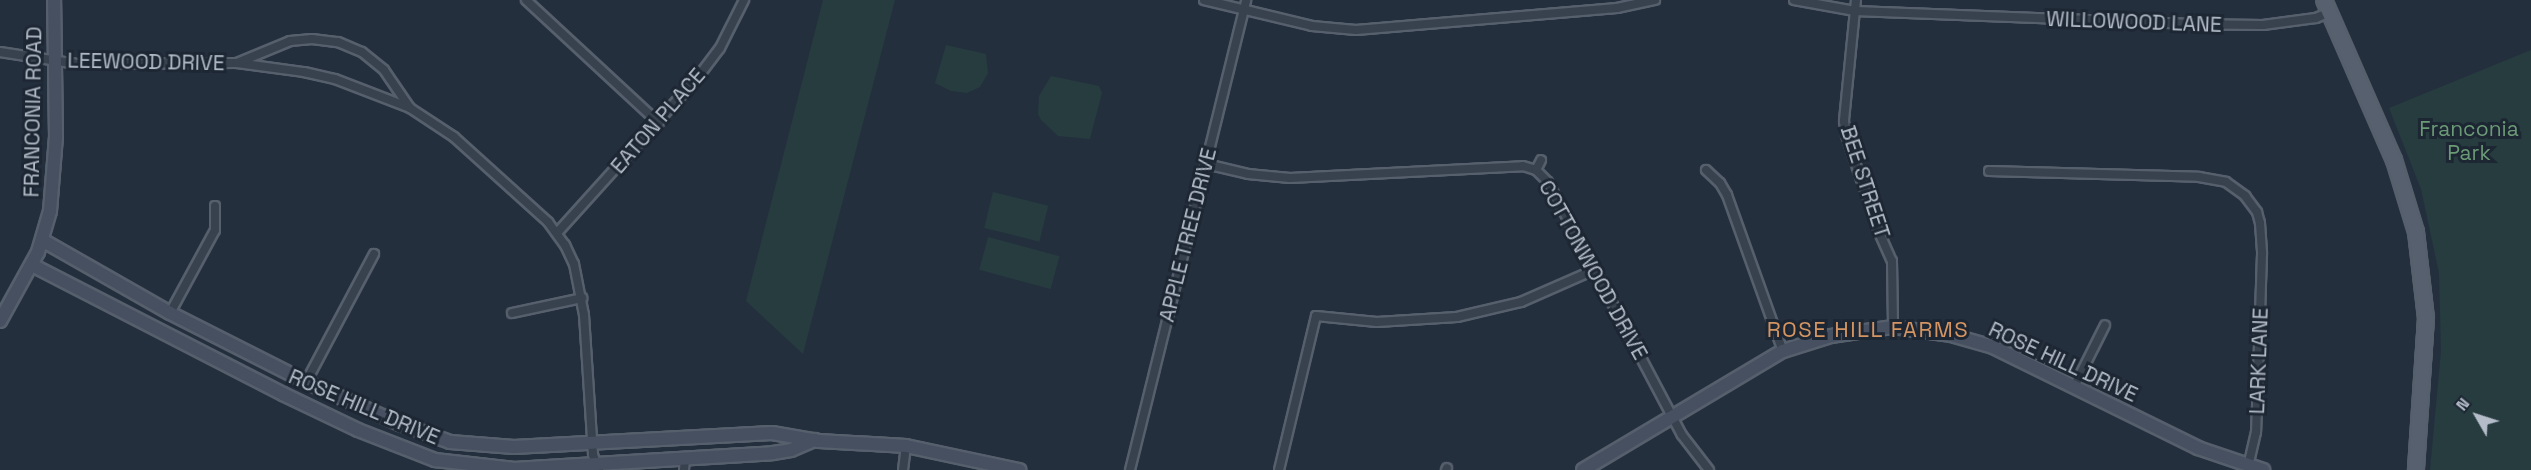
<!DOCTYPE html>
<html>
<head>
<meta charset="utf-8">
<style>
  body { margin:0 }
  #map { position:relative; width:2531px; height:470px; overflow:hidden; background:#242f3e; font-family:"Space Grotesk",sans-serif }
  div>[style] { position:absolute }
  .green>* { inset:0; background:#263c3f; transform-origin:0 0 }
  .roads { filter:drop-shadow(2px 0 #565f6c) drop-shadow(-2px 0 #565f6c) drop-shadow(0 2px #565f6c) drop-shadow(0 -2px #565f6c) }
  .street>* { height:8px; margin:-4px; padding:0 4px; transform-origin:4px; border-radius:4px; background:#38414e }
  .secondary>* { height:12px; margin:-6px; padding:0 6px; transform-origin:6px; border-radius:6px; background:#465061 }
  .primary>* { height:14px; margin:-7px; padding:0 7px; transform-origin:7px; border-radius:7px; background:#56606e }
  span { translate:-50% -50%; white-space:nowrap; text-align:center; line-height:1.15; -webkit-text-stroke:6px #1d2633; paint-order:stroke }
  .street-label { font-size:21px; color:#b4bcc9 }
  .park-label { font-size:21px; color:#6b9a76 }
  .neighbourhood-label { font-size:22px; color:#d59563; letter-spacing:1.5px }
  .north { position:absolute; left:2447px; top:386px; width:60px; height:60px; -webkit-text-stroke:4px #1d2633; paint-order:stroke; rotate:309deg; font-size:16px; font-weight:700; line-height:24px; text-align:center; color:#b4bcc9 }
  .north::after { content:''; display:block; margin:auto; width:21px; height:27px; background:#b4bcc9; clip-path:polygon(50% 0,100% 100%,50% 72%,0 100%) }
</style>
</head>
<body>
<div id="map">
  <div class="green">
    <i style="clip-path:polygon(823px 0,895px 0,803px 354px,746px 301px)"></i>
    <i style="clip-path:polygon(946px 45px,986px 54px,988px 73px,980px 87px,967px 93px,951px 91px,935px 83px)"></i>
    <i style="clip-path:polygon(2531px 50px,2531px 470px,2430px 470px,2441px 351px,2439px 273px,2421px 189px,2389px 108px)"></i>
    <i style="clip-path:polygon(1051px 76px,1099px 86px,1102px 93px,1090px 139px,1058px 136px,1041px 120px,1038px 114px,1039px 96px)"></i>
    <i style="left:993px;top:192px;width:57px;height:37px;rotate:14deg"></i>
    <i style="left:988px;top:237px;width:74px;height:34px;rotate:15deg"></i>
  </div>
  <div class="roads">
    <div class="street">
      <i style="left:526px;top:0;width:181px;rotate:42.8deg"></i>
      <i style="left:1204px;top:0;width:111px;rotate:13.5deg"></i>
      <i style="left:1312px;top:26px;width:44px;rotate:5.2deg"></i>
      <i style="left:1356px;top:30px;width:262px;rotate:-4.8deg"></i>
      <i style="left:1617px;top:8px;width:39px;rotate:-12deg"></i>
      <i style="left:1794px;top:0;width:62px;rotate:10.2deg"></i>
      <i style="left:1855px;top:11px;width:331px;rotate:2.2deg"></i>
      <i style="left:2186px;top:24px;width:77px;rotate:0.7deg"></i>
      <i style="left:2263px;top:25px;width:53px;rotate:-7.5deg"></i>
      <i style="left:2316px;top:18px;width:15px;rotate:-23deg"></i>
      <i style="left:1856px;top:0;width:122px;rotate:95.7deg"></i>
      <i style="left:1844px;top:121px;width:14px;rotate:82deg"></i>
      <i style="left:1846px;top:135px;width:100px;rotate:71.4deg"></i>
      <i style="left:1878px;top:230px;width:34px;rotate:66deg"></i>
      <i style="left:1892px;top:261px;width:66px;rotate:89.1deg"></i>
      <i style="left:0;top:52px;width:78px;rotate:8.9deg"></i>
      <i style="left:77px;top:64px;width:160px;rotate:-0.4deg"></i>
      <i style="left:237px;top:63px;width:68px;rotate:7.7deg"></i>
      <i style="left:304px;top:72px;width:32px;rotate:13deg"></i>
      <i style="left:335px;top:79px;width:80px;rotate:21.1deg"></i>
      <i style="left:410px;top:108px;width:53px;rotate:33.4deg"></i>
      <i style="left:454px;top:137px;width:127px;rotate:42.1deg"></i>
      <i style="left:548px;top:222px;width:29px;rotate:54deg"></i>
      <i style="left:565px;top:245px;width:21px;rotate:65deg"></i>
      <i style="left:574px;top:264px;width:52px;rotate:78.9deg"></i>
      <i style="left:584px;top:315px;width:140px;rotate:86.3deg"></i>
      <i style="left:593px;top:455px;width:16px;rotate:68deg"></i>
      <i style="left:237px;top:63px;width:57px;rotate:-22.5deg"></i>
      <i style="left:290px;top:41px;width:22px;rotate:-5deg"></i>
      <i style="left:312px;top:39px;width:26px;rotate:7deg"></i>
      <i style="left:338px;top:42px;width:26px;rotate:23deg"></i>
      <i style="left:362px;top:52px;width:28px;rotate:39deg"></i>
      <i style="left:384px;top:70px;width:46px;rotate:55.6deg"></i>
      <i style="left:1206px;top:164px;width:43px;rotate:13.4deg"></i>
      <i style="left:1248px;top:174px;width:42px;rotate:5.4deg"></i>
      <i style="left:1290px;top:178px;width:233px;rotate:-2.9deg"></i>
      <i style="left:1523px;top:166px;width:14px;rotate:17deg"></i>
      <i style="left:1536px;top:170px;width:17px;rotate:45deg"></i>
      <i style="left:1548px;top:182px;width:286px;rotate:62.1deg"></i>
      <i style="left:1682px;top:435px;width:44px;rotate:52.4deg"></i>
      <i style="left:1536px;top:170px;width:11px;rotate:-63deg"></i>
      <i style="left:1706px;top:170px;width:19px;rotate:43deg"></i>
      <i style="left:1720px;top:183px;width:14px;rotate:60deg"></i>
      <i style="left:1727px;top:195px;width:166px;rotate:70.3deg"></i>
      <i style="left:1989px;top:171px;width:210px;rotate:1.6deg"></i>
      <i style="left:2199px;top:177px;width:27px;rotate:10deg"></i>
      <i style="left:2226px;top:182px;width:24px;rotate:36deg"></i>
      <i style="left:2245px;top:196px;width:20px;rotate:53deg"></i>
      <i style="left:2257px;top:212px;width:11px;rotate:75deg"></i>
      <i style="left:2260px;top:223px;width:31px;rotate:86deg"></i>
      <i style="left:2262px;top:254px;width:178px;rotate:91.9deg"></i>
      <i style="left:2256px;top:432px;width:35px;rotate:103deg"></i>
      <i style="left:557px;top:233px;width:210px;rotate:-47.9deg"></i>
      <i style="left:698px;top:77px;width:36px;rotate:-53deg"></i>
      <i style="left:720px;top:48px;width:54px;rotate:-63.4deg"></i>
      <i style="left:170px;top:313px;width:94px;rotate:-61.5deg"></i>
      <i style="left:215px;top:230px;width:24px;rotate:-90deg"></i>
      <i style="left:512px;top:313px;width:72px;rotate:-12.1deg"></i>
      <i style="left:306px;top:382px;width:145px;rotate:-62deg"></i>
      <i style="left:2074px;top:387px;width:69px;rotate:-63.4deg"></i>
      <i style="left:684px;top:470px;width:11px;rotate:-85deg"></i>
      <i style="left:903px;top:470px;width:24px;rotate:-83deg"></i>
      <i style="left:1130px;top:470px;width:484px;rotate:-76.1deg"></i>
      <i style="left:1279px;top:470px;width:158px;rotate:-76.5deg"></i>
      <i style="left:1316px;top:316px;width:61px;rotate:5.6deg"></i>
      <i style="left:1377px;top:322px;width:80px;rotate:-3.6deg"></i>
      <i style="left:1457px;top:317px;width:66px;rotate:-13.2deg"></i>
      <i style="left:1521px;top:302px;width:80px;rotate:-23.7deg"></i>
      <i style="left:1446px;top:470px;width:2px;rotate:-63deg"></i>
    </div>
    <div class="secondary">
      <i style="left:42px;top:240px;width:147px;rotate:29.7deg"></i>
      <i style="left:170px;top:313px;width:153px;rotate:26.9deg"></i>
      <i style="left:306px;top:382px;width:103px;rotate:24.1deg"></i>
      <i style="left:400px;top:424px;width:53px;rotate:19.8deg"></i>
      <i style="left:450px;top:442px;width:64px;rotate:4.5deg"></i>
      <i style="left:514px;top:447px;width:258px;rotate:-3.1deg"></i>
      <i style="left:772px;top:433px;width:48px;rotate:9.7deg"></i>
      <i style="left:819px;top:441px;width:87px;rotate:3.3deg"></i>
      <i style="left:906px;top:446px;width:116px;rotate:12deg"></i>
      <i style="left:32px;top:265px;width:282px;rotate:27.2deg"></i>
      <i style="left:283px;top:394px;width:83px;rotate:25.6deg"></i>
      <i style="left:358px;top:430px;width:83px;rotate:21.3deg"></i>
      <i style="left:435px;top:460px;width:80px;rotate:6.5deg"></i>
      <i style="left:514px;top:469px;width:259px;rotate:-3.5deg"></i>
      <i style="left:773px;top:453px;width:18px;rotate:-9deg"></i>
      <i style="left:791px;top:450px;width:26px;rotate:-23deg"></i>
      <i style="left:0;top:321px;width:79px;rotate:-61.2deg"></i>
      <i style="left:38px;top:252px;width:43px;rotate:-73.7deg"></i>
      <i style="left:50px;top:211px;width:74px;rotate:-85.4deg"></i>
      <i style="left:56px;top:137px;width:137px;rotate:-90.8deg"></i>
      <i style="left:1583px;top:470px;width:233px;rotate:-30.8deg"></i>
      <i style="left:1783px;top:351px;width:50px;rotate:-17.4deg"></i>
      <i style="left:1831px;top:336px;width:63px;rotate:-8.3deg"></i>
      <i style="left:1893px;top:327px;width:59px;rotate:7.9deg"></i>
      <i style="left:1951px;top:335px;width:44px;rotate:15.9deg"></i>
      <i style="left:1993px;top:347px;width:229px;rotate:26.2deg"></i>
      <i style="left:2198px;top:448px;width:69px;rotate:18.7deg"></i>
    </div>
    <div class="primary">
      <i style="left:2324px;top:0;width:175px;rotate:66.4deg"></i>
      <i style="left:2394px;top:160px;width:75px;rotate:73deg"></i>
      <i style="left:2416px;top:232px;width:87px;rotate:83.4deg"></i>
      <i style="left:2426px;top:318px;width:152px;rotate:93.8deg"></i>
    </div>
  </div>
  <div class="street-label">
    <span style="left:2134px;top:22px;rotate:2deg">WILLOWOOD LANE</span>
    <span style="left:146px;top:62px;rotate:1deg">LEEWOOD DRIVE</span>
    <span style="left:33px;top:112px;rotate:-89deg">FRANCONIA ROAD</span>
    <span style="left:658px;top:121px;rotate:-49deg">EATON PLACE</span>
    <span style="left:1865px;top:182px;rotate:72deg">BEE STREET</span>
    <span style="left:1188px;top:235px;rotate:-76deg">APPLE TREE DRIVE</span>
    <span style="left:1593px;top:270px;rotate:61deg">COTTONWOOD DRIVE</span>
    <span style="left:2259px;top:361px;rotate:-88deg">LARK LANE</span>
    <span style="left:2063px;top:362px;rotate:25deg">ROSE HILL DRIVE</span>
    <span style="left:364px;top:407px;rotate:23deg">ROSE HILL DRIVE</span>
  </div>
  <div class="park-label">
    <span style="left:2469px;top:141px">Franconia<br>Park</span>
  </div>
  <div class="neighbourhood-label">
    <span style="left:1868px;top:330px">ROSE HILL FARMS</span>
  </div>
  <div class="north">N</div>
</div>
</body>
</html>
